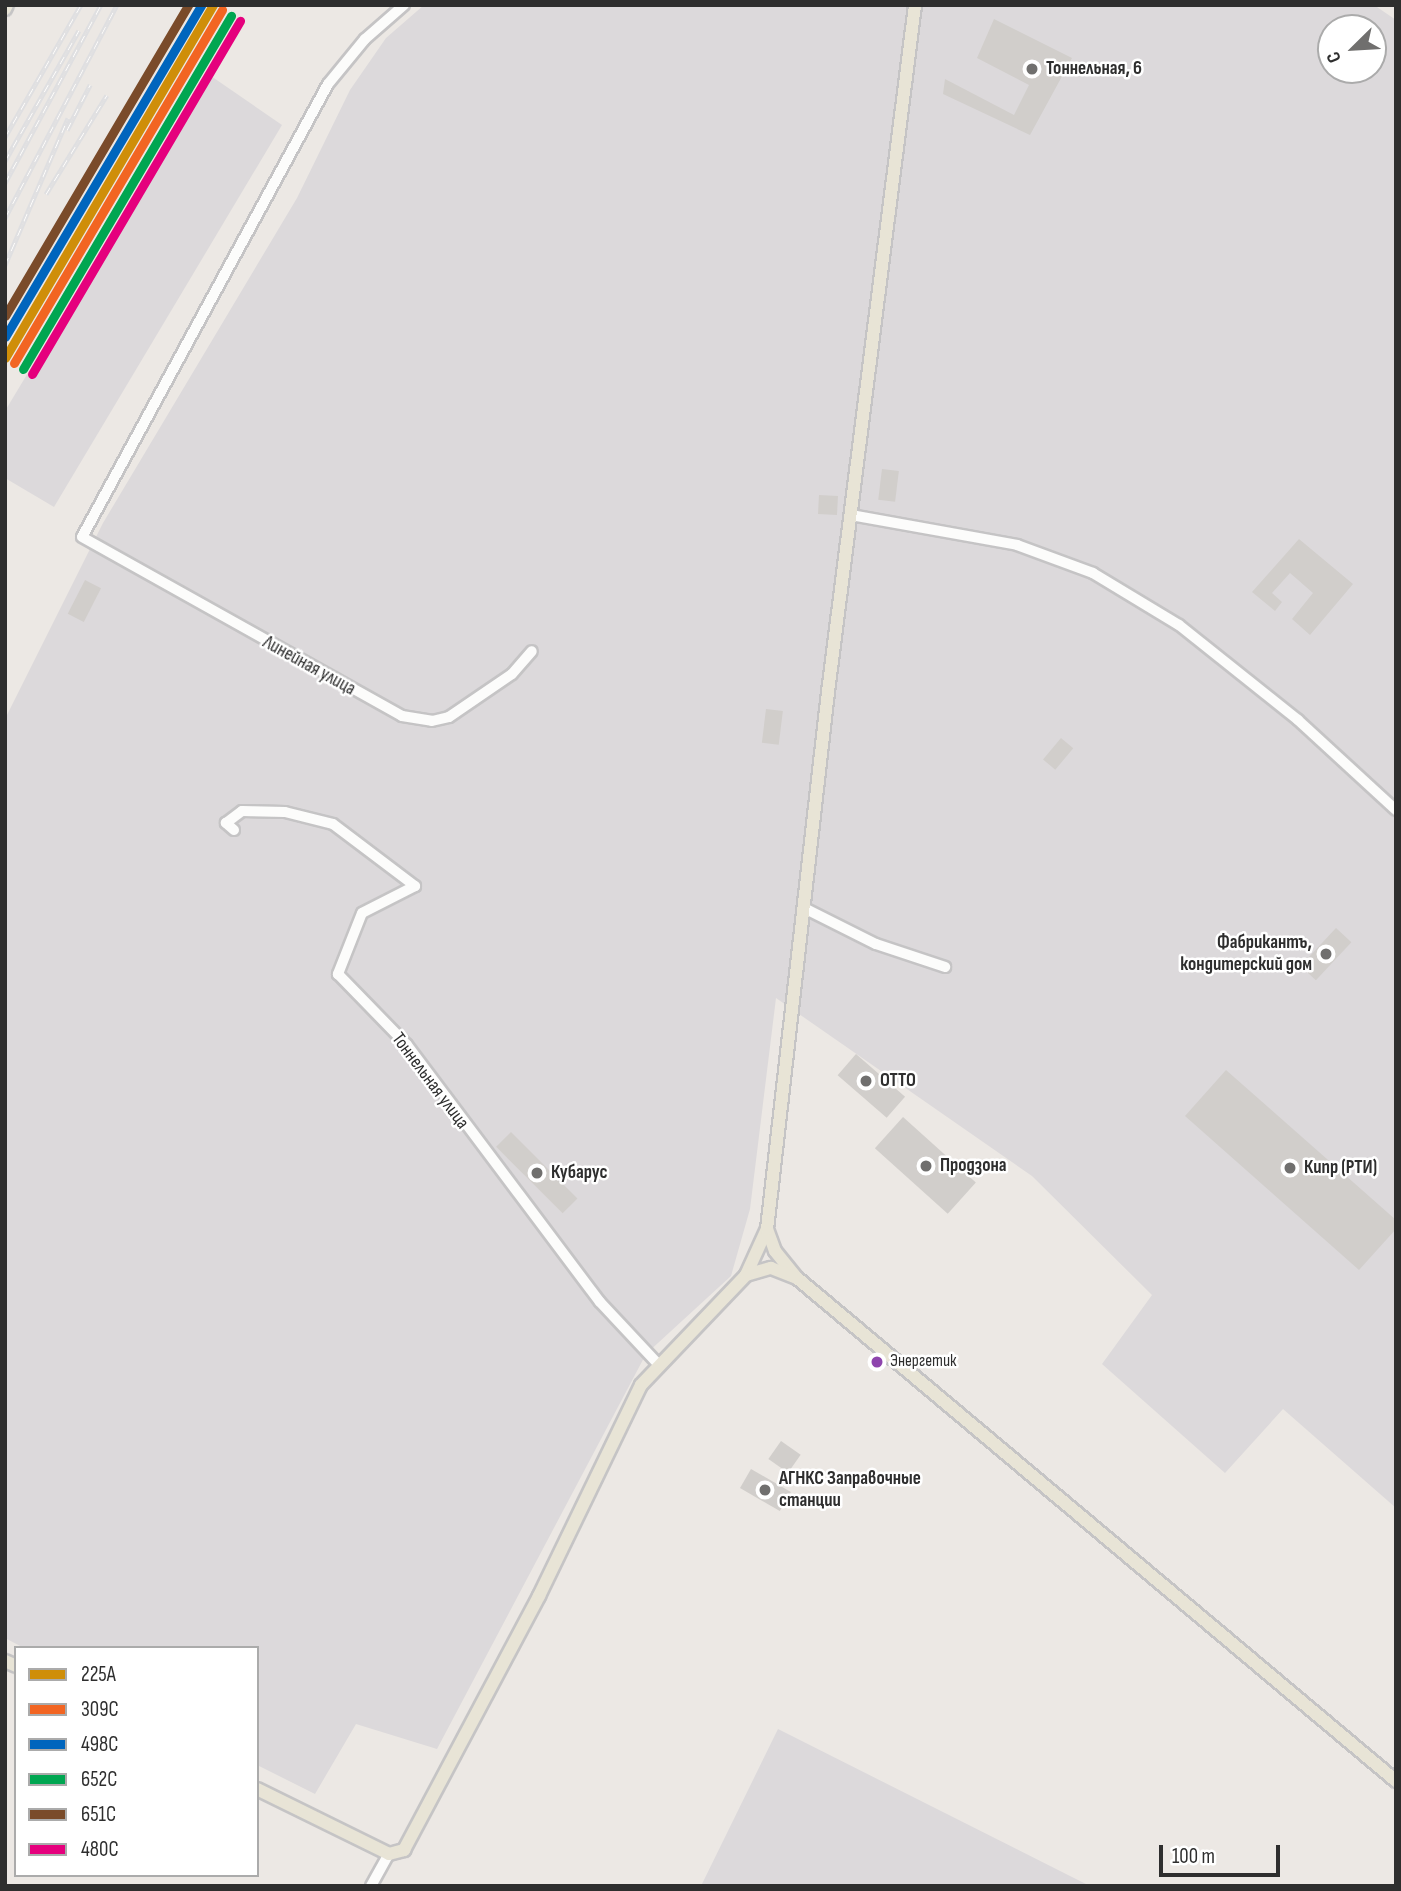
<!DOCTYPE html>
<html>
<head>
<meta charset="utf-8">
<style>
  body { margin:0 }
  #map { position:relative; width:1401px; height:1891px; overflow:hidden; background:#ece8e4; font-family:"Sofia Sans Condensed",sans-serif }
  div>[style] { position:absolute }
  .industrial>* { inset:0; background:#dcd9db }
  .building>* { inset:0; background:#d1cecb; transform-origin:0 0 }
  .roads { filter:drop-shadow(2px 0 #c5c4c5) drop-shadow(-2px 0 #c5c4c5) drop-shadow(0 2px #c5c4c5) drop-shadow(0 -2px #c5c4c5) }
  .minor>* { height:10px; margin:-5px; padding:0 5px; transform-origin:5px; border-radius:5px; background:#fcfcfb }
  .major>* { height:12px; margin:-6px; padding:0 6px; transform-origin:6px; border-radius:6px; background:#e8e4d6 }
  .rail>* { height:5px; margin-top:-2.5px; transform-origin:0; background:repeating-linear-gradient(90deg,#fff 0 8px,#dfdfe1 0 16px); box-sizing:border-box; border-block:2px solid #dfdfe1 }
  .rail-1>* { height:9px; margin:-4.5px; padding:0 4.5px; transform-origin:4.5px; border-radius:4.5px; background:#cf8e09 }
  .rail-2>* { height:9px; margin:-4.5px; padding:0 4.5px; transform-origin:4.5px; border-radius:4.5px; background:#f26522 }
  .rail-3>* { height:9px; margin:-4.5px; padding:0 4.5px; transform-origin:4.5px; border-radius:4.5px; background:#0065bd }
  .rail-4>* { height:9px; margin:-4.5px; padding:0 4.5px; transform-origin:4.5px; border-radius:4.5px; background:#00a651 }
  .rail-5>* { height:9px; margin:-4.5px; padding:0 4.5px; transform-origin:4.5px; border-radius:4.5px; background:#7a4b2a }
  .rail-6>* { height:9px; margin:-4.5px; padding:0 4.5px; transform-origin:4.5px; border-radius:4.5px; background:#e5007d }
  .dots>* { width:19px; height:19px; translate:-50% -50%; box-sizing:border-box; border:4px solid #fff; border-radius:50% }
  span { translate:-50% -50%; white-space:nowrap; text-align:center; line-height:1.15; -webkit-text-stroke:5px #fff; paint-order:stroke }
  .bus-label { font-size:17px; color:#2e2e2e }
  .left { translate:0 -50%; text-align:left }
  .poi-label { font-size:19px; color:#2e2e2e; font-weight:700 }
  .right { translate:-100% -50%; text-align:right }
  .street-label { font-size:19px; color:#2e2e2e }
  .frame { position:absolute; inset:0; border:7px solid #2e2e2e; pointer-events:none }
  .legend { position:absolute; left:14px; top:1646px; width:245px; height:231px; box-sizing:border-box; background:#fff; border:2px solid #ababab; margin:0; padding:9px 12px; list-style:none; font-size:21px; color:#2e2e2e }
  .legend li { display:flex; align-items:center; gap:14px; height:35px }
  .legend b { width:35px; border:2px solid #ababab }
  .north { position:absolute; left:1317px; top:14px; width:70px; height:70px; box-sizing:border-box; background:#fff; border:2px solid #ababab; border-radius:50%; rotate:246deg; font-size:19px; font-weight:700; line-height:28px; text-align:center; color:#2e2e2e }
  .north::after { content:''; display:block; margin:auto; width:24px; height:32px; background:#706f6e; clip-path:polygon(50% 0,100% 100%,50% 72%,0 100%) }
  .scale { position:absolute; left:1159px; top:1845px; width:121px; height:32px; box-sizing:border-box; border:4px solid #2e2e2e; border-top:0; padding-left:9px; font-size:21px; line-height:24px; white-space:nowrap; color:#2e2e2e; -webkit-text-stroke:5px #fff; paint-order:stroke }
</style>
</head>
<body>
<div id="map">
  <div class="industrial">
    <i style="clip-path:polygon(evenodd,424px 5px,1374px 5px,1396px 20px,1396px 1508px,1283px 1409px,1225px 1473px,1102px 1364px,1152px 1295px,1032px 1176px,776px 998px,750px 1209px,731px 1276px,646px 1354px,437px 1749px,356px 1724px,315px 1794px,257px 1765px,257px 1648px,24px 1648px,5px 1638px,5px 719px,103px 523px,297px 198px,350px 90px,386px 38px,424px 5px,1331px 28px,1373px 28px,1373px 70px,1331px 70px,1331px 28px)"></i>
    <i style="clip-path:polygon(208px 74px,282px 125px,54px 507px,5px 478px,5px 411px)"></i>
    <i style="clip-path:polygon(778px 1729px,1070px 1876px,1090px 1886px,701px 1886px)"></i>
  </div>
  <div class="building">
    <i style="clip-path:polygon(994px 19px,1072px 58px,1030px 135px,943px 94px,945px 79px,1014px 115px,1029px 85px,977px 58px)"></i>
    <i style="left:882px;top:469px;width:17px;height:31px;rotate:7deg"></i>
    <i style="left:819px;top:495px;width:19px;height:19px;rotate:3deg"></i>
    <i style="clip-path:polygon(1299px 539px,1353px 584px,1310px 635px,1292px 619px,1313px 593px,1290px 573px,1272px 593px,1282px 602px,1275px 611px,1252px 592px)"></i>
    <i style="left:85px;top:580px;width:18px;height:38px;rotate:27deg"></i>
    <i style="left:766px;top:709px;width:17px;height:34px;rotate:7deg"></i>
    <i style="left:1061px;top:738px;width:16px;height:28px;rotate:40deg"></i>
    <i style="left:1336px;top:928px;width:21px;height:52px;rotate:43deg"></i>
    <i style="left:856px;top:1054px;width:65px;height:28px;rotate:41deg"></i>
    <i style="clip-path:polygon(1226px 1070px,1396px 1220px,1396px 1229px,1359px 1270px,1185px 1116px)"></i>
    <i style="left:903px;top:1117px;width:98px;height:42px;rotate:42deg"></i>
    <i style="left:511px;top:1132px;width:94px;height:21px;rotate:45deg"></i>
    <i style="left:781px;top:1441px;width:24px;height:22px;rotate:35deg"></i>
    <i style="left:751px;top:1469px;width:46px;height:22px;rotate:30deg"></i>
  </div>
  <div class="roads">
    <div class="minor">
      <i style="left:404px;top:5px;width:52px;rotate:138.9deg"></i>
      <i style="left:365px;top:39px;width:58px;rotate:129.4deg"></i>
      <i style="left:328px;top:84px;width:515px;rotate:118.5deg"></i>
      <i style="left:82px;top:537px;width:367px;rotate:29.2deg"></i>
      <i style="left:402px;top:716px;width:30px;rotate:9deg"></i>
      <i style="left:432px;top:721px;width:17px;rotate:-13deg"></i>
      <i style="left:449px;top:717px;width:76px;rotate:-34.3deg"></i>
      <i style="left:512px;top:674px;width:30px;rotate:-49deg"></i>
      <i style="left:851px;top:515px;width:169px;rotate:10.2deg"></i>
      <i style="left:1017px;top:545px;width:81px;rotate:20.2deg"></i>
      <i style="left:1093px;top:573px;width:100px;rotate:31.2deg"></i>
      <i style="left:1179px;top:625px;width:152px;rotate:38.6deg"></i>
      <i style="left:1298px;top:720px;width:133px;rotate:42.6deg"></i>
      <i style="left:234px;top:830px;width:11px;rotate:-139deg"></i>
      <i style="left:226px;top:823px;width:20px;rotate:-37deg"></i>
      <i style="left:242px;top:811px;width:43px;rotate:1.3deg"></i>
      <i style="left:285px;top:812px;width:49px;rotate:14deg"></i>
      <i style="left:333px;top:824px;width:103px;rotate:37.1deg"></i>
      <i style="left:415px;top:886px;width:59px;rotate:153deg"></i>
      <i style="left:362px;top:913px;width:66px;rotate:111.5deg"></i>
      <i style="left:338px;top:974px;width:99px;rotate:45.8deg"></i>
      <i style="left:407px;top:1045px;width:321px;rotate:53.1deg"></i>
      <i style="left:600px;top:1302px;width:86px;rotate:46.9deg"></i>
      <i style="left:806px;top:909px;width:78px;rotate:26.6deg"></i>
      <i style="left:876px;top:944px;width:73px;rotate:18.4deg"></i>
      <i style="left:371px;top:1886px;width:37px;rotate:-61deg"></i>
    </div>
    <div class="major">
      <i style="left:5px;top:9px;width:4px;rotate:-63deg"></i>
      <i style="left:767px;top:1229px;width:23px;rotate:70deg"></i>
      <i style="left:775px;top:1251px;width:35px;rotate:51deg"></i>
      <i style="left:797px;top:1278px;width:782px;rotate:40.02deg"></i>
      <i style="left:746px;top:1275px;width:51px;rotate:-65.5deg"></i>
      <i style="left:767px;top:1229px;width:540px;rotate:-83.52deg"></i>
      <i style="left:828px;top:692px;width:692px;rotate:-82.78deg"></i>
      <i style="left:5px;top:1661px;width:12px;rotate:24deg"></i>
      <i style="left:257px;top:1789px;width:147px;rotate:26.2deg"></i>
      <i style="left:389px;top:1854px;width:16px;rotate:-15deg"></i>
      <i style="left:404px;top:1850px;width:288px;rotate:-62deg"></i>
      <i style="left:539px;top:1596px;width:234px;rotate:-64.2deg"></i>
      <i style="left:641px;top:1385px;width:152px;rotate:-46.3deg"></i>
      <i style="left:746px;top:1275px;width:26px;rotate:-16deg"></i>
      <i style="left:771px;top:1268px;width:28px;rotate:21deg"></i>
    </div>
  </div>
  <div class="rail">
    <i style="left:67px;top:130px;width:51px;rotate:-62.9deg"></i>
    <i style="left:5px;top:137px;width:152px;rotate:-60.1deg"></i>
    <i style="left:5px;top:161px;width:150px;rotate:-60.5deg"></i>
    <i style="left:5px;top:183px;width:202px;rotate:-61.7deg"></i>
    <i style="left:46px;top:194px;width:116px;rotate:-58.4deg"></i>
    <i style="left:5px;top:218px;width:241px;rotate:-62.3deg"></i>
    <i style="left:5px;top:265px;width:160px;rotate:-66.8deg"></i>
  </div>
  <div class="rail-1">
    <i style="left:5px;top:358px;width:410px;rotate:-59.5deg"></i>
  </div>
  <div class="rail-2">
    <i style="left:14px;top:363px;width:410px;rotate:-59.5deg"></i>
  </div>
  <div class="rail-3">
    <i style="left:5px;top:337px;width:386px;rotate:-59.4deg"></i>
  </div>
  <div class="rail-4">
    <i style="left:23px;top:369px;width:410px;rotate:-59.5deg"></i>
  </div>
  <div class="rail-5">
    <i style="left:5px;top:316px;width:361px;rotate:-59.5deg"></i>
  </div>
  <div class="rail-6">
    <i style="left:32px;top:374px;width:410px;rotate:-59.5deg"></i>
  </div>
  <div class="dots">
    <i style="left:1032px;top:69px;background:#706f6e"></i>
    <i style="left:1326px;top:954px;background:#706f6e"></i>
    <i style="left:866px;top:1081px;background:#706f6e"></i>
    <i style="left:926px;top:1166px;background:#706f6e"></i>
    <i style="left:1290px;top:1168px;background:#706f6e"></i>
    <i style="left:537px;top:1173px;background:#706f6e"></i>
    <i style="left:877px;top:1362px;background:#8e44ad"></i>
    <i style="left:765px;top:1490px;background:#706f6e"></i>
  </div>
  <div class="bus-label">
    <span class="left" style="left:890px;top:1362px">Энергетик</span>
  </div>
  <div class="poi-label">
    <span class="left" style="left:1046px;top:69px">Тоннельная, 6</span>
    <span class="right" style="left:1312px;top:954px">Фабрикантъ,<br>кондитерский дом</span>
    <span class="left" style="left:880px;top:1081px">ОТТО</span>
    <span class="left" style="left:940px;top:1166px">Продзона</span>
    <span class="left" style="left:1304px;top:1168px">Кипр (РТИ)</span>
    <span class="left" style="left:551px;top:1173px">Кубарус</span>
    <span class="left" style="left:779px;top:1490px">АГНКС Заправочные<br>станции</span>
  </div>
  <div class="street-label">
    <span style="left:309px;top:666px;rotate:29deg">Линейная улица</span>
    <span style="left:430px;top:1081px;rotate:53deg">Тоннельная улица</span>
  </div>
  <div class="frame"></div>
  <ul class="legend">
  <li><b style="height:9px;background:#cf8e09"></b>225А</li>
  <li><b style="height:9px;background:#f26522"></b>309С</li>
  <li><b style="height:9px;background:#0065bd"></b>498С</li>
  <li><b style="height:9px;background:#00a651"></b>652С</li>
  <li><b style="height:9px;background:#7a4b2a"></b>651С</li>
  <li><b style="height:9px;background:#e5007d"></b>480С</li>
  </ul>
  <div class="north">С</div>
  <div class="scale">100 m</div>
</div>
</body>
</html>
